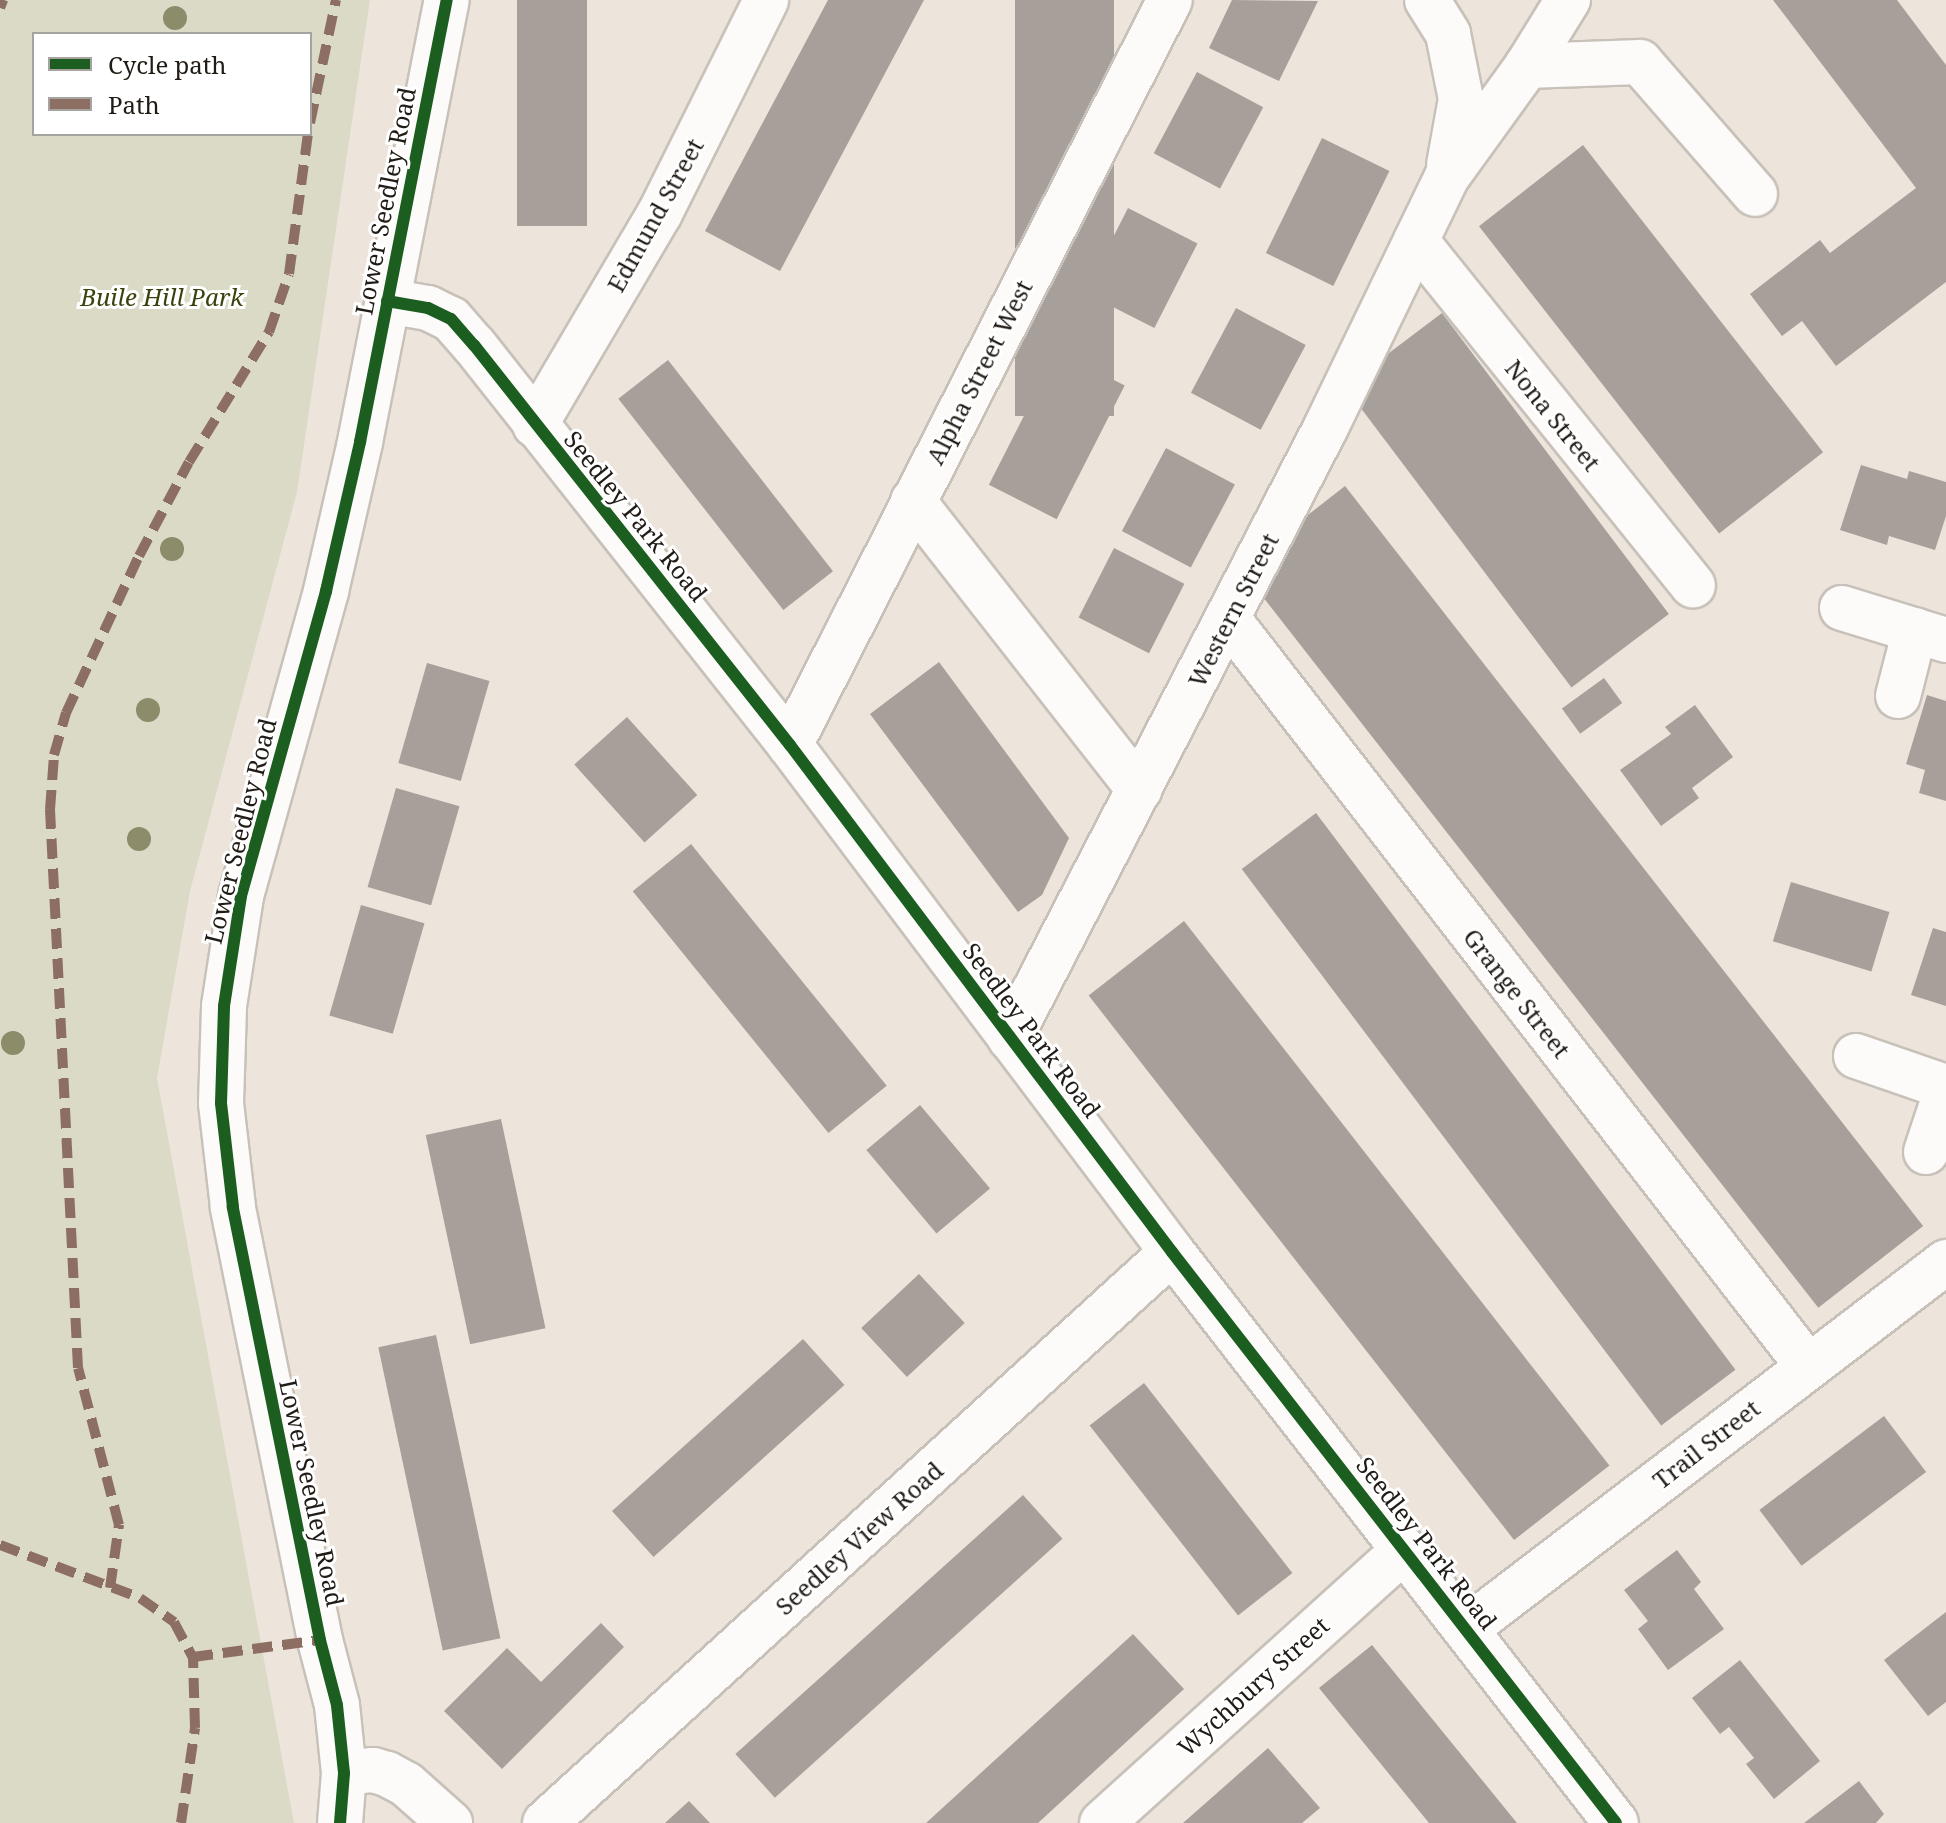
<!DOCTYPE html>
<html>
<head>
<meta charset="utf-8">
<style>
  body { margin:0 }
  #map { position:relative; width:1946px; height:1823px; overflow:hidden; background:#ede4db; font-family:"Noto Serif",serif }
  div>[style] { position:absolute }
  .green>* { inset:0; background:#dbdac7 }
  .building>* { inset:0; background:#a7a09a; transform-origin:0 0 }
  .roads { filter:drop-shadow(2px 0 #c7c1b9) drop-shadow(-2px 0 #c7c1b9) drop-shadow(0 2px #c7c1b9) drop-shadow(0 -2px #c7c1b9) }
  .minor>* { height:44px; margin:-22px; padding:0 22px; transform-origin:22px; border-radius:22px; background:#fcfbfa }
  .quiet>* { height:10px; margin-top:-5px; transform-origin:0; background:repeating-linear-gradient(90deg,#8d6e63 0 20px,transparent 0 30px) }
  .cycleway>* { height:12px; margin:-6px; padding:0 6px; transform-origin:6px; border-radius:6px; background:#1b5e20 }
  .trees>* { width:24px; height:24px; margin:-12px; border-radius:50%; background:#8c8b6a }
  span { translate:-50% -50%; white-space:nowrap; text-align:center; line-height:1.15; -webkit-text-stroke:6px #fff; paint-order:stroke }
  .street-label { font-size:24px; color:#201b15 }
  .park-label { font-size:24px; color:#3c420d; font-style:italic }
  .legend { position:absolute; left:32px; top:32px; width:280px; height:104px; box-sizing:border-box; background:#fff; border:2px solid #a6a4a1; margin:0; padding:10px 14px; list-style:none; font-size:24px; color:#201b15 }
  .legend li { display:flex; align-items:center; gap:16px; height:40px }
  .legend b { width:40px; border:2px solid #a6a4a1 }
</style>
</head>
<body>
<div id="map">
  <div class="green">
    <i style="clip-path:polygon(evenodd,0 0,370px 0,297px 492px,190px 891px,157px 1078px,294px 1823px,0 1823px,0 0,34px 34px,310px 34px,310px 134px,34px 134px,34px 34px)"></i>
  </div>
  <div class="building">
    <i style="left:517px;top:0;width:70px;height:226px"></i>
    <i style="clip-path:polygon(828px 0,924px 0,780px 271px,705px 231px)"></i>
    <i style="left:1015px;top:0;width:99px;height:416px"></i>
    <i style="clip-path:polygon(1232px 0,1318px 1px,1279px 81px,1209px 48px)"></i>
    <i style="clip-path:polygon(1773px 0,1897px 0,1946px 65px,1946px 282px,1836px 366px,1802px 321px,1782px 336px,1750px 294px,1820px 240px,1830px 253px,1916px 188px)"></i>
    <i style="left:1197px;top:72px;width:75px;height:92px;rotate:28deg"></i>
    <i style="left:1322px;top:138px;width:75px;height:128px;rotate:26deg"></i>
    <i style="left:1583px;top:145px;width:390px;height:132px;rotate:52deg"></i>
    <i style="left:1128px;top:208px;width:78px;height:95px;rotate:27deg"></i>
    <i style="left:1236px;top:308px;width:79px;height:96px;rotate:28deg"></i>
    <i style="left:1442px;top:313px;width:377px;height:122px;rotate:53deg"></i>
    <i style="left:1057px;top:351px;width:76px;height:150px;rotate:27deg"></i>
    <i style="left:668px;top:360px;width:268px;height:63px;rotate:52deg"></i>
    <i style="left:1166px;top:448px;width:78px;height:94px;rotate:28deg"></i>
    <i style="clip-path:polygon(1861px 465px,1907px 479px,1909px 471px,1946px 482px,1946px 516px,1935px 550px,1889px 536px,1887px 545px,1840px 530px)"></i>
    <i style="left:1345px;top:486px;width:939px;height:133px;rotate:52deg"></i>
    <i style="left:1114px;top:548px;width:79px;height:78px;rotate:27deg"></i>
    <i style="clip-path:polygon(939px 662px,1069px 838px,1042px 895px,1018px 912px,870px 714px)"></i>
    <i style="left:427px;top:663px;width:65px;height:104px;rotate:16deg"></i>
    <i style="left:1604px;top:678px;width:31px;height:52px;rotate:54deg"></i>
    <i style="clip-path:polygon(1927px 695px,1946px 701px,1946px 801px,1919px 793px,1925px 770px,1906px 764px)"></i>
    <i style="clip-path:polygon(1695px 705px,1733px 757px,1692px 788px,1699px 798px,1661px 826px,1620px 770px,1671px 734px,1665px 727px)"></i>
    <i style="left:627px;top:717px;width:105px;height:71px;rotate:48deg"></i>
    <i style="left:396px;top:788px;width:66px;height:103px;rotate:16deg"></i>
    <i style="left:1316px;top:813px;width:697px;height:93px;rotate:53deg"></i>
    <i style="left:691px;top:844px;width:311px;height:75px;rotate:51deg"></i>
    <i style="left:1791px;top:882px;width:103px;height:62px;rotate:17deg"></i>
    <i style="left:361px;top:905px;width:66px;height:115px;rotate:16deg"></i>
    <i style="left:1184px;top:921px;width:691px;height:121px;rotate:52deg"></i>
    <i style="clip-path:polygon(1933px 928px,1946px 932px,1946px 1006px,1911px 995px)"></i>
    <i style="left:920px;top:1105px;width:109px;height:70px;rotate:50deg"></i>
    <i style="left:501px;top:1119px;width:214px;height:77px;rotate:78deg"></i>
    <i style="left:919px;top:1274px;width:67px;height:79px;rotate:47deg"></i>
    <i style="left:436px;top:1335px;width:310px;height:59px;rotate:78deg"></i>
    <i style="left:803px;top:1339px;width:62px;height:257px;rotate:48deg"></i>
    <i style="left:1144px;top:1383px;width:241px;height:69px;rotate:52deg"></i>
    <i style="left:1884px;top:1416px;width:70px;height:156px;rotate:53deg"></i>
    <i style="left:1023px;top:1495px;width:59px;height:387px;rotate:48deg"></i>
    <i style="clip-path:polygon(1677px 1550px,1701px 1582px,1694px 1589px,1724px 1629px,1668px 1670px,1638px 1629px,1648px 1621px,1624px 1590px)"></i>
    <i style="clip-path:polygon(1946px 1612px,1946px 1702px,1928px 1716px,1884px 1660px)"></i>
    <i style="clip-path:polygon(601px 1623px,624px 1647px,502px 1769px,444px 1711px,507px 1648px,541px 1682px)"></i>
    <i style="clip-path:polygon(1133px 1634px,1184px 1689px,1038px 1823px,926px 1823px)"></i>
    <i style="clip-path:polygon(1372px 1645px,1517px 1823px,1429px 1823px,1319px 1688px)"></i>
    <i style="clip-path:polygon(1740px 1660px,1820px 1761px,1774px 1799px,1746px 1764px,1754px 1758px,1729px 1727px,1720px 1734px,1692px 1698px)"></i>
    <i style="clip-path:polygon(1268px 1748px,1320px 1808px,1302px 1823px,1183px 1823px)"></i>
    <i style="clip-path:polygon(1859px 1781px,1884px 1814px,1876px 1823px,1804px 1823px)"></i>
    <i style="clip-path:polygon(689px 1801px,710px 1823px,665px 1823px)"></i>
  </div>
  <div class="roads">
    <div class="minor">
      <i style="left:1427px;top:0;width:40px;rotate:58deg"></i>
      <i style="left:1448px;top:34px;width:66px;rotate:78.7deg"></i>
      <i style="left:1461px;top:99px;width:67px;rotate:100.3deg"></i>
      <i style="left:1527px;top:66px;width:113px;rotate:-2deg"></i>
      <i style="left:1640px;top:62px;width:175px;rotate:48.9deg"></i>
      <i style="left:1416px;top:241px;width:442px;rotate:51.2deg"></i>
      <i style="left:387px;top:301px;width:42px;rotate:9.7deg"></i>
      <i style="left:428px;top:308px;width:25px;rotate:26deg"></i>
      <i style="left:451px;top:319px;width:35px;rotate:49deg"></i>
      <i style="left:474px;top:345px;width:510px;rotate:51.69deg"></i>
      <i style="left:790px;top:745px;width:635px;rotate:53deg"></i>
      <i style="left:1172px;top:1252px;width:723px;rotate:52.13deg"></i>
      <i style="left:535px;top:425px;width:246px;rotate:-59.5deg"></i>
      <i style="left:660px;top:213px;width:238px;rotate:-63.5deg"></i>
      <i style="left:913px;top:501px;width:367px;rotate:51.9deg"></i>
      <i style="left:1842px;top:608px;width:109px;rotate:17.1deg"></i>
      <i style="left:1228px;top:619px;width:944px;rotate:52.18deg"></i>
      <i style="left:1898px;top:696px;width:68px;rotate:-75.6deg"></i>
      <i style="left:790px;top:745px;width:836px;rotate:-62.98deg"></i>
      <i style="left:1010px;top:1038px;width:688px;rotate:-62.65deg"></i>
      <i style="left:1326px;top:427px;width:278px;rotate:-64.2deg"></i>
      <i style="left:1447px;top:177px;width:137px;rotate:-54.2deg"></i>
      <i style="left:1527px;top:66px;width:78px;rotate:-58.2deg"></i>
      <i style="left:1856px;top:1056px;width:95px;rotate:19deg"></i>
      <i style="left:1926px;top:1152px;width:63px;rotate:-71.6deg"></i>
      <i style="left:1467px;top:1628px;width:603px;rotate:-37.38deg"></i>
      <i style="left:344px;top:1773px;width:29px;rotate:-6deg"></i>
      <i style="left:373px;top:1770px;width:15px;rotate:16deg"></i>
      <i style="left:387px;top:1774px;width:21px;rotate:28deg"></i>
      <i style="left:406px;top:1784px;width:59px;rotate:41.6deg"></i>
      <i style="left:340px;top:1823px;width:50px;rotate:-85.4deg"></i>
      <i style="left:344px;top:1773px;width:68px;rotate:-95.9deg"></i>
      <i style="left:337px;top:1705px;width:67px;rotate:-104.7deg"></i>
      <i style="left:320px;top:1640px;width:442px;rotate:-101.4deg"></i>
      <i style="left:233px;top:1207px;width:105px;rotate:-96.6deg"></i>
      <i style="left:221px;top:1103px;width:97px;rotate:-88.2deg"></i>
      <i style="left:224px;top:1006px;width:111px;rotate:-81.2deg"></i>
      <i style="left:241px;top:896px;width:317px;rotate:-74.4deg"></i>
      <i style="left:326px;top:591px;width:153px;rotate:-77.1deg"></i>
      <i style="left:360px;top:442px;width:450px;rotate:-78.9deg"></i>
      <i style="left:545px;top:1823px;width:848px;rotate:-42.32deg"></i>
      <i style="left:1102px;top:1823px;width:407px;rotate:-42.1deg"></i>
    </div>
  </div>
  <div class="quiet">
    <i style="left:0;top:8px;width:9px;rotate:-69deg"></i>
    <i style="left:310px;top:123px;width:126px;rotate:-78.1deg"></i>
    <i style="left:0;top:1545px;width:150px;rotate:20.7deg"></i>
    <i style="left:140px;top:1598px;width:42px;rotate:35.2deg"></i>
    <i style="left:174px;top:1622px;width:40px;rotate:62deg"></i>
    <i style="left:193px;top:1657px;width:128px;rotate:-7.6deg"></i>
    <i style="left:110px;top:1588px;width:64px;rotate:-81.9deg"></i>
    <i style="left:119px;top:1525px;width:162px;rotate:-104.6deg"></i>
    <i style="left:78px;top:1368px;width:559px;rotate:-92.87deg"></i>
    <i style="left:50px;top:810px;width:55px;rotate:-85.8deg"></i>
    <i style="left:54px;top:755px;width:44px;rotate:-74.1deg"></i>
    <i style="left:66px;top:713px;width:173px;rotate:-65.1deg"></i>
    <i style="left:139px;top:556px;width:106px;rotate:-62deg"></i>
    <i style="left:189px;top:462px;width:153px;rotate:-58.4deg"></i>
    <i style="left:269px;top:332px;width:61px;rotate:-71deg"></i>
    <i style="left:289px;top:274px;width:141px;rotate:-82.3deg"></i>
    <i style="left:181px;top:1823px;width:96px;rotate:-81.6deg"></i>
    <i style="left:195px;top:1728px;width:71px;rotate:-91.6deg"></i>
  </div>
  <div class="cycleway">
    <i style="left:387px;top:301px;width:42px;rotate:9.7deg"></i>
    <i style="left:428px;top:308px;width:25px;rotate:26deg"></i>
    <i style="left:451px;top:319px;width:35px;rotate:49deg"></i>
    <i style="left:474px;top:345px;width:510px;rotate:51.69deg"></i>
    <i style="left:790px;top:745px;width:635px;rotate:53deg"></i>
    <i style="left:1172px;top:1252px;width:723px;rotate:52.13deg"></i>
    <i style="left:340px;top:1823px;width:50px;rotate:-85.4deg"></i>
    <i style="left:344px;top:1773px;width:68px;rotate:-95.9deg"></i>
    <i style="left:337px;top:1705px;width:67px;rotate:-104.7deg"></i>
    <i style="left:320px;top:1640px;width:442px;rotate:-101.4deg"></i>
    <i style="left:233px;top:1207px;width:105px;rotate:-96.6deg"></i>
    <i style="left:221px;top:1103px;width:97px;rotate:-88.2deg"></i>
    <i style="left:224px;top:1006px;width:111px;rotate:-81.2deg"></i>
    <i style="left:241px;top:896px;width:317px;rotate:-74.4deg"></i>
    <i style="left:326px;top:591px;width:153px;rotate:-77.1deg"></i>
    <i style="left:360px;top:442px;width:450px;rotate:-78.9deg"></i>
  </div>
  <div class="trees">
    <i style="left:175px;top:18px"></i>
    <i style="left:172px;top:549px"></i>
    <i style="left:148px;top:710px"></i>
    <i style="left:139px;top:839px"></i>
    <i style="left:13px;top:1043px"></i>
  </div>
  <div class="street-label">
    <span style="left:385px;top:201px;rotate:-79deg">Lower Seedley Road</span>
    <span style="left:655px;top:215px;rotate:-61deg">Edmund Street</span>
    <span style="left:979px;top:372px;rotate:-63deg">Alpha Street West</span>
    <span style="left:1553px;top:415px;rotate:51deg">Nona Street</span>
    <span style="left:636px;top:516px;rotate:51deg">Seedley Park Road</span>
    <span style="left:1233px;top:610px;rotate:-63deg">Western Street</span>
    <span style="left:240px;top:831px;rotate:-76deg">Lower Seedley Road</span>
    <span style="left:1517px;top:993px;rotate:52deg">Grange Street</span>
    <span style="left:1032px;top:1030px;rotate:53deg">Seedley Park Road</span>
    <span style="left:1706px;top:1444px;rotate:-38deg">Trail Street</span>
    <span style="left:312px;top:1493px;rotate:78deg">Lower Seedley Road</span>
    <span style="left:859px;top:1538px;rotate:-42deg">Seedley View Road</span>
    <span style="left:1427px;top:1543px;rotate:52deg">Seedley Park Road</span>
    <span style="left:1253px;top:1686px;rotate:-42deg">Wychbury Street</span>
  </div>
  <div class="park-label">
    <span style="left:162px;top:297px">Buile Hill Park</span>
  </div>
  <ul class="legend">
  <li><b style="height:10px;background:#1b5e20"></b>Cycle path</li>
  <li><b style="height:10px;background:#8d6e63"></b>Path</li>
  </ul>
</div>
</body>
</html>
